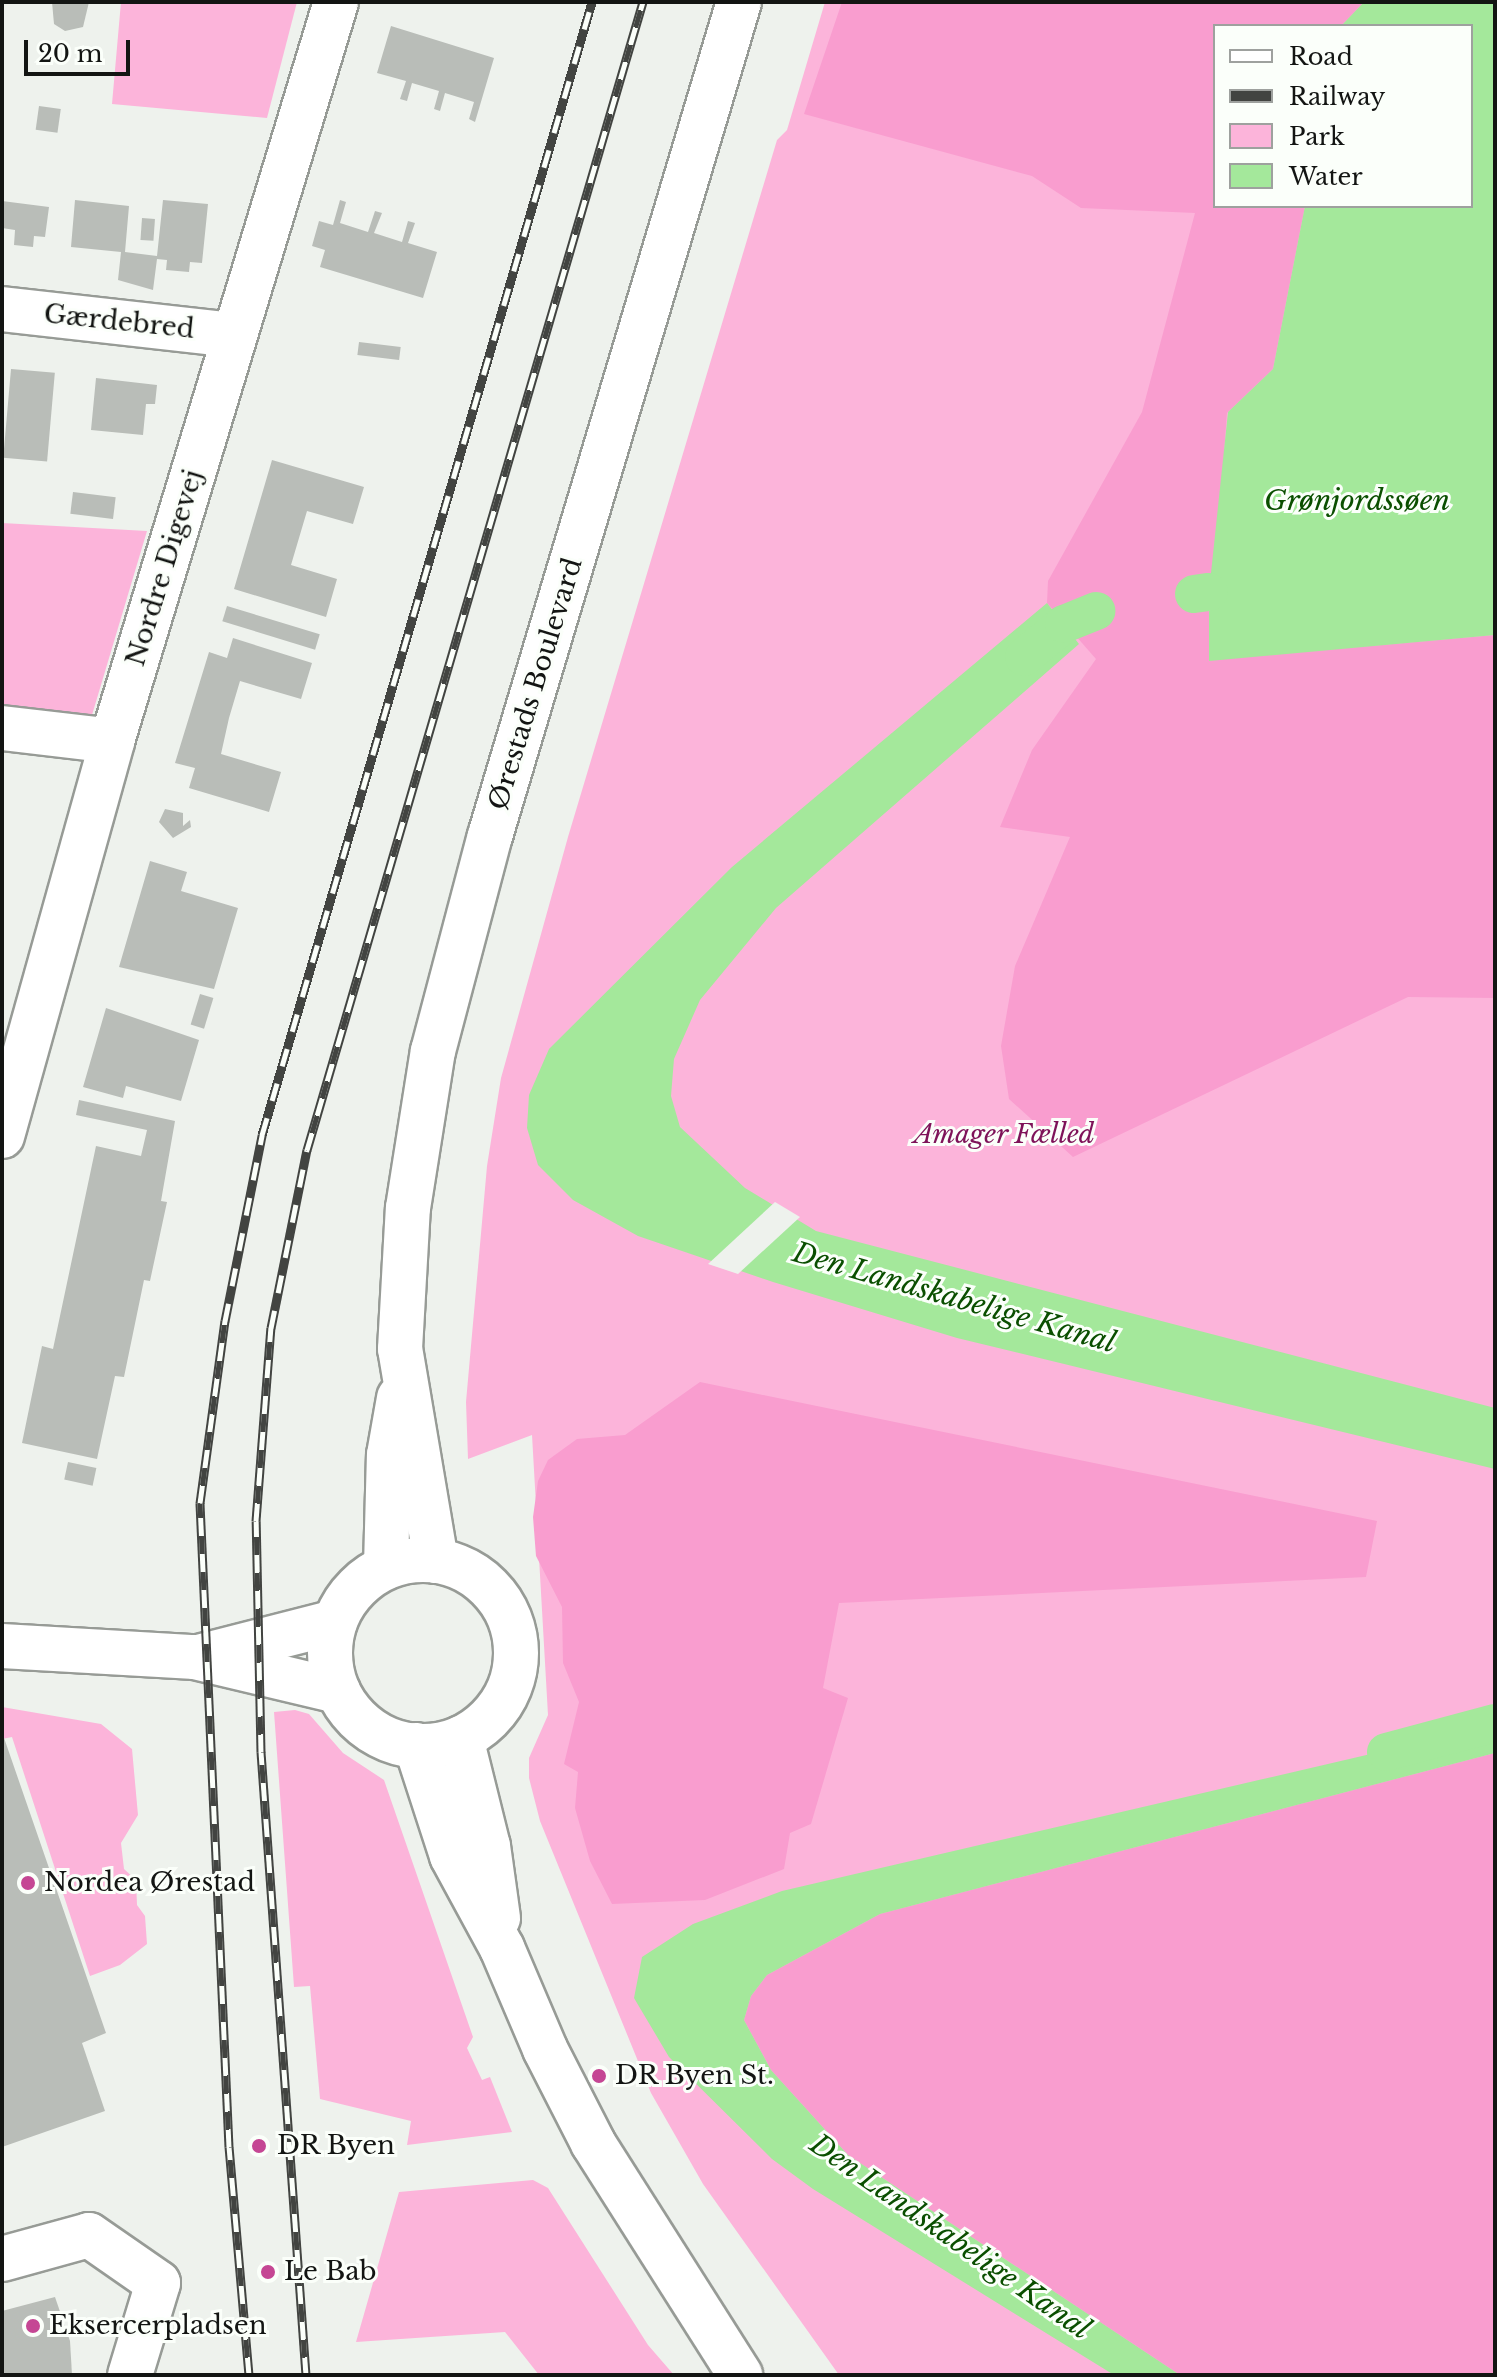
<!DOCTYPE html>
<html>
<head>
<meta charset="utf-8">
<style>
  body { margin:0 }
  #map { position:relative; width:1497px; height:2377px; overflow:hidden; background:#eef2ed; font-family:"Libre Baskerville",serif }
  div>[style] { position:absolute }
  .green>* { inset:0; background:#fcb4da }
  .forest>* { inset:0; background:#f99dcf }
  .water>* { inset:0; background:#a4e89b }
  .pier>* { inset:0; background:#eef2ed }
  .canal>* { height:38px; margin:-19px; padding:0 19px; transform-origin:19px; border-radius:19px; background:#a4e89b }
  .building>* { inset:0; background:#b9bdb8; transform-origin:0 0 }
  .roads { filter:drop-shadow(2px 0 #979b96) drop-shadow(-2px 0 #979b96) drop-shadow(0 2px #979b96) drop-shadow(0 -2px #979b96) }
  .minor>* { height:44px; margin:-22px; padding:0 22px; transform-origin:22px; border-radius:22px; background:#fff }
  .minor>.ring { margin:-22px; padding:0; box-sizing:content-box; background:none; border:44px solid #fff; border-radius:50% }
  .rail>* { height:9px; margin-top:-4.5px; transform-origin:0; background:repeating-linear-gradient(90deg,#fbfffa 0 18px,#424441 0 36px); box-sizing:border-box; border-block:2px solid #424441 }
  .dots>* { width:22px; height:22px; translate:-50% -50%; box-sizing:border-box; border:4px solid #fbfffa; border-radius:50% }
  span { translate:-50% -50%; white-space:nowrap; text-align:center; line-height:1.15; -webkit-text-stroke:6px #fbfffa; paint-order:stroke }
  .street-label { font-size:26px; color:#131513 }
  .park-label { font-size:26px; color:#7e1359; font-style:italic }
  .poi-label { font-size:26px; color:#131513 }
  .left { translate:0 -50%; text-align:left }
  .water-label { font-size:28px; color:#0a4f00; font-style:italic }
  .frame { position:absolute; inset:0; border:4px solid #131513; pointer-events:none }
  .legend { position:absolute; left:1213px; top:24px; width:260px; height:184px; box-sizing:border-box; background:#fbfffa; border:2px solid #9ea19e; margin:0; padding:10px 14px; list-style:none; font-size:24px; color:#131513 }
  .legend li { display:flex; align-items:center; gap:16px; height:40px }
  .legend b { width:40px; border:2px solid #9ea19e }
  .scale { position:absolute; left:24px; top:40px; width:106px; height:36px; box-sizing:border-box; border:4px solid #131513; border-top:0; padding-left:10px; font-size:24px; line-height:28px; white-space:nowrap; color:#131513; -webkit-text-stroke:6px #fbfffa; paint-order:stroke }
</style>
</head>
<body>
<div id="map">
  <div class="green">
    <i style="clip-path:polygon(121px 2px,297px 2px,267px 118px,112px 104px)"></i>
    <i style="clip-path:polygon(evenodd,825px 2px,1495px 2px,1495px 2375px,839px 2375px,703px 2184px,651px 2093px,540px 1821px,529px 1778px,529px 1758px,548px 1715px,532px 1435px,468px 1459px,466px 1402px,487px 1166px,501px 1078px,568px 837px,777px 140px,787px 130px,825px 2px,1215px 26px,1471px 26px,1471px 206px,1215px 206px,1215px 26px)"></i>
    <i style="clip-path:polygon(2px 523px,147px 531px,92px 715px,2px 704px)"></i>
    <i style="clip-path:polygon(2px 1707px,101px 1724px,132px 1749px,138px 1815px,121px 1843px,124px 1869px,136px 1880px,137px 1905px,145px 1916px,147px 1944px,120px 1965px,90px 1976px,12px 1737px,2px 1739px)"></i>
    <i style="clip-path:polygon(295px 1710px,309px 1714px,343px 1753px,384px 1780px,473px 2037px,467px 2048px,482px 2080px,490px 2077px,512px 2132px,407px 2145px,411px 2121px,320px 2099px,310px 1986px,294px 1987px,274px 1712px)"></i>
    <i style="clip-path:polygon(533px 2180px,548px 2188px,648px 2345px,674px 2375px,539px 2375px,505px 2332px,356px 2342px,399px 2192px)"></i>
  </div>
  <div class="forest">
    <i style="clip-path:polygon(842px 2px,1364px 2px,1341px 26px,1215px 26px,1215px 206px,1305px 206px,1273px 369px,1227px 413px,1209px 660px,1495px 635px,1495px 998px,1408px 997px,1073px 1157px,1009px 1099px,1001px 1046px,1015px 966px,1070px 837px,1000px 827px,1032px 750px,1096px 659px,1047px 603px,1048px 581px,1142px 412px,1195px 213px,1081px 208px,1032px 176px,804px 114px)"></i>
    <i style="clip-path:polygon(700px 1382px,1377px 1521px,1366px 1577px,839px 1603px,823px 1688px,848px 1698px,811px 1824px,790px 1833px,784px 1869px,705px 1900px,612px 1904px,590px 1861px,575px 1808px,578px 1772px,564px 1764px,579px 1702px,563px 1663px,562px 1607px,536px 1556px,533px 1517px,538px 1481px,548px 1460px,577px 1439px,625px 1435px)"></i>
    <i style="clip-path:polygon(1495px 1753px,1495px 2375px,1180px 2375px,848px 2155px,771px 2070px,744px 2020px,751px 1996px,767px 1975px,880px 1914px)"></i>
  </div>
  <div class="water">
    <i style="clip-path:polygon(1364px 2px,1495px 2px,1495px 635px,1209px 661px,1209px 592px,1228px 412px,1273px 369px,1305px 206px,1471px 206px,1471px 26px,1341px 26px)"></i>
    <i style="clip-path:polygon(1047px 603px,1079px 644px,776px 908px,700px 1000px,674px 1059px,671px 1096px,680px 1127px,745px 1188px,816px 1231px,1495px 1408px,1495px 1469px,957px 1338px,773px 1282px,638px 1236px,573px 1200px,538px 1165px,527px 1128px,529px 1095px,549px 1049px,732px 867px)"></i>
    <i style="clip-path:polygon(1495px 1725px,1495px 1753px,880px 1914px,767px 1975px,751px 1996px,744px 2020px,771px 2070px,848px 2155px,1180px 2375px,1114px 2375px,813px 2189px,772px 2159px,669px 2057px,634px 1998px,642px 1957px,693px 1924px,782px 1891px)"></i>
  </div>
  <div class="pier">
    <i style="clip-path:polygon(775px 1202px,800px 1217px,738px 1274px,708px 1264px)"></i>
  </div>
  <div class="canal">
    <i style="left:1194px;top:594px;width:15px;rotate:-8deg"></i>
    <i style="left:1024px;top:657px;width:52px;rotate:-39.5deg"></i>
    <i style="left:1064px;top:624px;width:35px;rotate:-22deg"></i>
    <i style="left:1386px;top:1752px;width:113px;rotate:-14.9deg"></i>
  </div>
  <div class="building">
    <i style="clip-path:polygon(52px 2px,89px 2px,83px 27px,65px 31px,54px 24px)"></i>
    <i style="clip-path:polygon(391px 26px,494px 58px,475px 122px,469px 119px,474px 102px,445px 93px,440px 111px,434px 109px,439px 91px,412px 83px,407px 101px,400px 99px,406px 81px,377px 73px)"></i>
    <i style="left:39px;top:106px;width:22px;height:24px;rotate:8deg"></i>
    <i style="clip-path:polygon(75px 200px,129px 206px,125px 252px,157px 256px,163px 200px,208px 204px,202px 263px,190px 262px,189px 272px,166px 270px,167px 260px,157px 259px,153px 290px,118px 280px,121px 252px,71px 247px)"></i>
    <i style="clip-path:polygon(340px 200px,346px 202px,340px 223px,368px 232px,375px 211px,382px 213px,374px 233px,402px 242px,408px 221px,415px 223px,408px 243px,437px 252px,423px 298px,320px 267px,325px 250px,312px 246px,319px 221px,333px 225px)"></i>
    <i style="clip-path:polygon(2px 201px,49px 207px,45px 237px,34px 236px,33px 247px,14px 245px,15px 230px,2px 228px)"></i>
    <i style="left:142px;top:218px;width:13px;height:22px;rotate:4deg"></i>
    <i style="left:359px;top:342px;width:42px;height:13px;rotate:7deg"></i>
    <i style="left:11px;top:369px;width:44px;height:89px;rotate:5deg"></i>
    <i style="clip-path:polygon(96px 378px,157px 385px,155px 404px,146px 404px,143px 435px,91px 430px)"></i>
    <i style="clip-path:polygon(272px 460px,364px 487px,353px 524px,307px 511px,291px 565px,337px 579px,326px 617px,234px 589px)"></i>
    <i style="left:73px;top:492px;width:43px;height:22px;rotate:7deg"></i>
    <i style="left:227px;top:606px;width:97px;height:16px;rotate:17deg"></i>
    <i style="clip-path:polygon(233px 638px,312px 663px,301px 699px,240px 681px,229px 718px,221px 754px,281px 772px,269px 812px,189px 788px,195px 768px,175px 763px,209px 652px,227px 658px)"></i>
    <i style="clip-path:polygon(165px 809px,183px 813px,183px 826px,190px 820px,191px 827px,173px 838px,159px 822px)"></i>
    <i style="clip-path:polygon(150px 861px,187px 872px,181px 891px,238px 908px,214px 989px,119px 967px)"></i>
    <i style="left:200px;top:994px;width:14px;height:32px;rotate:17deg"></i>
    <i style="clip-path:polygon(106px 1008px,199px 1040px,181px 1101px,126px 1086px,123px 1098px,83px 1087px)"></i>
    <i style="clip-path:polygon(79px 1100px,175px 1121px,161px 1201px,167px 1202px,150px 1281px,144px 1280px,124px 1377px,115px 1376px,97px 1459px,22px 1443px,42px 1346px,53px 1349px,96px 1146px,141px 1156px,147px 1130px,76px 1115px)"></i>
    <i style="left:68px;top:1462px;width:29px;height:18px;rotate:12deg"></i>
    <i style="clip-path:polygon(2px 1732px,106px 2033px,82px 2043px,105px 2111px,2px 2147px)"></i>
    <i style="clip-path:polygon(55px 2297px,70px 2341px,72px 2375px,2px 2375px,2px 2311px)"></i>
  </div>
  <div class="roads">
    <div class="minor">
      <i style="left:2px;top:309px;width:234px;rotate:6.4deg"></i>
      <i style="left:2px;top:728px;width:111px;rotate:6.7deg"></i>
      <i style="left:2px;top:1136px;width:410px;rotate:-74.4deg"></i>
      <i style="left:112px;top:741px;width:772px;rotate:-73.14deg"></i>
      <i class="ring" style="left:330px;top:1560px;width:142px;height:142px"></i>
      <i style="left:436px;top:1561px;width:215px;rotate:-99.6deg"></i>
      <i style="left:400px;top:1349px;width:141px;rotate:-86.8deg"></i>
      <i style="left:408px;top:1208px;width:159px;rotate:-81deg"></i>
      <i style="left:433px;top:1051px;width:222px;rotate:-75.2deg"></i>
      <i style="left:490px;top:836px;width:870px;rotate:-73.38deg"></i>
      <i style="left:386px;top:1567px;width:112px;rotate:-88.5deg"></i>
      <i style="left:389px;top:1455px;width:58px;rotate:-80deg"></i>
      <i style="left:2px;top:1646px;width:193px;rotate:3.3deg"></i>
      <i style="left:195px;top:1657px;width:147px;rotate:13.4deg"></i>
      <i style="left:202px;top:1656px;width:137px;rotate:-14.3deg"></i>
      <i style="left:461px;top:1738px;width:111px;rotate:76deg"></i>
      <i style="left:488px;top:1846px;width:73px;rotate:82.1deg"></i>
      <i style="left:416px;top:1745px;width:117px;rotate:72deg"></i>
      <i style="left:452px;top:1856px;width:105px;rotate:61.5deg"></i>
      <i style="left:502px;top:1948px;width:110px;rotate:66.9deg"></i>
      <i style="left:545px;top:2049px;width:106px;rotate:62.9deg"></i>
      <i style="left:593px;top:2143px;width:275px;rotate:57.6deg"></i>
      <i style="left:2px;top:2259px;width:90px;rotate:-15.4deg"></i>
      <i style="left:89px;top:2235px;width:84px;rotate:34.8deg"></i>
      <i style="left:158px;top:2283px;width:96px;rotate:106.9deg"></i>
    </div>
  </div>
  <div class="rail">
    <i style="left:249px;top:2375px;width:229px;rotate:-95deg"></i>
    <i style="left:229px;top:2147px;width:645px;rotate:-92.58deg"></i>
    <i style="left:200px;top:1503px;width:184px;rotate:-82.2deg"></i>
    <i style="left:225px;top:1321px;width:190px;rotate:-78.7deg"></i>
    <i style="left:262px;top:1135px;width:1180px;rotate:-73.76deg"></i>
    <i style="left:306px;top:2375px;width:625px;rotate:-94.13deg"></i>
    <i style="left:261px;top:1752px;width:231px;rotate:-91.2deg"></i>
    <i style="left:256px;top:1521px;width:194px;rotate:-85.6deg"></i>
    <i style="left:271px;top:1328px;width:182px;rotate:-78.6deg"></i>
    <i style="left:307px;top:1150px;width:1196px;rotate:-73.69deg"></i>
  </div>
  <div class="dots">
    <i style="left:28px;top:1883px;background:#c54794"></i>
    <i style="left:599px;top:2076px;background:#c54794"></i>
    <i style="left:259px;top:2146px;background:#c54794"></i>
    <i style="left:268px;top:2272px;background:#c54794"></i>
    <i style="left:33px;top:2326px;background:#c54794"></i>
  </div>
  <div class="street-label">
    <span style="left:119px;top:322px;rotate:6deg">Gærdebred</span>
    <span style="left:165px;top:568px;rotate:-73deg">Nordre Digevej</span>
    <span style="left:536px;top:684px;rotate:-73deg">Ørestads Boulevard</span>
  </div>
  <div class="park-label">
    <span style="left:1004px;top:1135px">Amager Fælled</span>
  </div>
  <div class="poi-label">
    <span class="left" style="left:44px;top:1883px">Nordea Ørestad</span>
    <span class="left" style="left:615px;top:2076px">DR Byen St.</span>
    <span class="left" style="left:277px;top:2146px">DR Byen</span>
    <span class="left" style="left:284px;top:2272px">Le Bab</span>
    <span class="left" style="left:49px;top:2326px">Eksercerpladsen</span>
  </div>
  <div class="water-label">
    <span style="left:1357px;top:501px">Grønjordssøen</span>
    <span style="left:954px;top:1298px;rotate:16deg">Den Landskabelige Kanal</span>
    <span style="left:950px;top:2237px;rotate:35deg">Den Landskabelige Kanal</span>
  </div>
  <div class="frame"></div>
  <ul class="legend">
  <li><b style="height:10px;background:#fff"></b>Road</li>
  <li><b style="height:10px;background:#424441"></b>Railway</li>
  <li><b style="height:22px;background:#fcb4da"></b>Park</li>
  <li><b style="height:22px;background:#a4e89b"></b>Water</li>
  </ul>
  <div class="scale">20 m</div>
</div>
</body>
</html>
